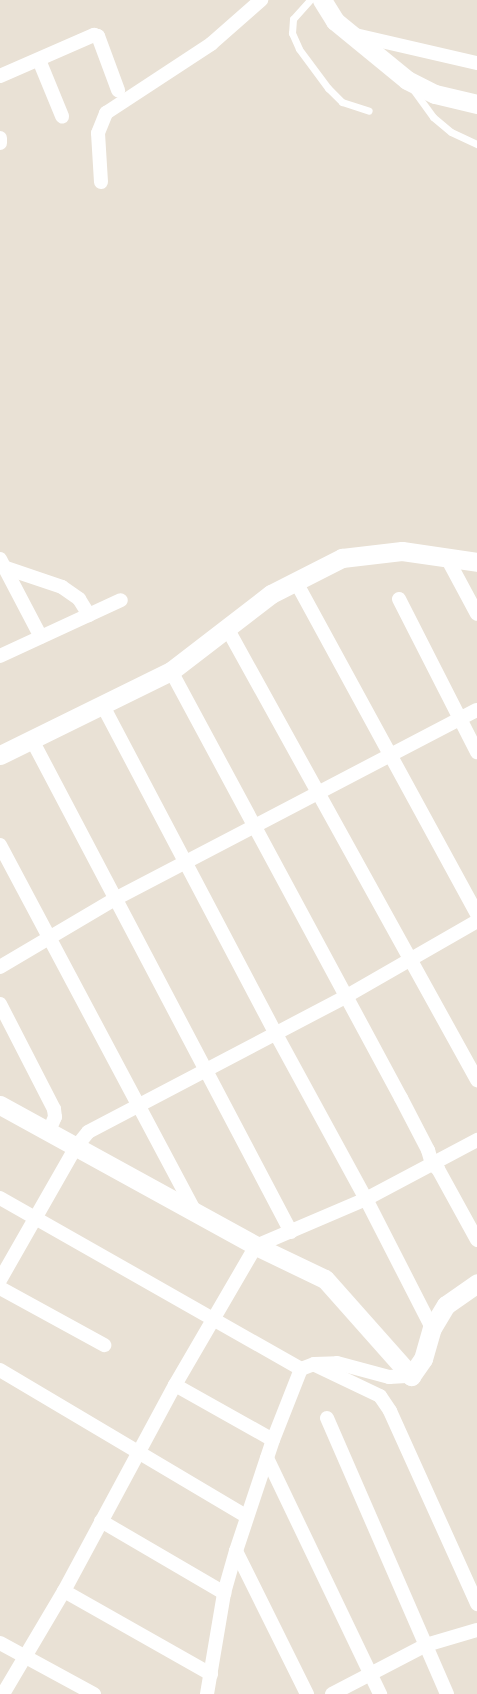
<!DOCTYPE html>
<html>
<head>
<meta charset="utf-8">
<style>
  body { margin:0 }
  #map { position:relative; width:477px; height:1694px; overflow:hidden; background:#e9e1d5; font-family:Commissioner,sans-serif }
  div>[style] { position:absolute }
  .lane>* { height:7px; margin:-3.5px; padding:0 3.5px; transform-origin:3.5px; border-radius:3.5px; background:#fff }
  .street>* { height:14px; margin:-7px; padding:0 7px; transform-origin:7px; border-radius:7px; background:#fff }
  .secondary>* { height:19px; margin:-9.5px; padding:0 9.5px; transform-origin:9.5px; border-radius:9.5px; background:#fff }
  span { translate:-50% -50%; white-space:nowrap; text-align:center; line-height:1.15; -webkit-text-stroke:4px #fff; paint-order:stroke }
</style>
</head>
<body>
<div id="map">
  <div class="lane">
    <i style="left:310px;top:0;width:25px;rotate:132deg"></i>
    <i style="left:293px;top:19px;width:14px;rotate:94deg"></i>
    <i style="left:292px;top:33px;width:17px;rotate:66deg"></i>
    <i style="left:299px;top:49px;width:49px;rotate:53.4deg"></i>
    <i style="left:328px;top:88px;width:20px;rotate:45deg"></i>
    <i style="left:342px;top:102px;width:28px;rotate:18deg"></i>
    <i style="left:412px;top:88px;width:36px;rotate:54deg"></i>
    <i style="left:433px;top:117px;width:23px;rotate:40deg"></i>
    <i style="left:451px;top:132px;width:29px;rotate:25deg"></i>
  </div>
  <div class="street">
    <i style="left:351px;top:34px;width:129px;rotate:13deg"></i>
    <i style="left:39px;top:60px;width:61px;rotate:67.7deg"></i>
    <i style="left:0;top:76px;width:103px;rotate:-23.6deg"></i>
    <i style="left:94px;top:35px;width:4px;rotate:14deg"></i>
    <i style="left:98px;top:36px;width:58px;rotate:69.7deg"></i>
    <i style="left:0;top:138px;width:5px;rotate:90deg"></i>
    <i style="left:101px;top:182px;width:49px;rotate:-93.5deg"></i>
    <i style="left:98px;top:133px;width:22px;rotate:-68deg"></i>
    <i style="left:106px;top:113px;width:126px;rotate:-33.3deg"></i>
    <i style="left:211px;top:44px;width:67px;rotate:-41.3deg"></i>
    <i style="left:0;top:559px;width:88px;rotate:62.3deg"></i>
    <i style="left:448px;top:560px;width:61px;rotate:61.8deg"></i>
    <i style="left:6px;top:568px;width:59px;rotate:18.7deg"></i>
    <i style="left:62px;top:587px;width:21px;rotate:35deg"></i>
    <i style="left:79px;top:599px;width:19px;rotate:58deg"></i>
    <i style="left:296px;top:582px;width:378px;rotate:61.4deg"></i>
    <i style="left:399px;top:599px;width:172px;rotate:63deg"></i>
    <i style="left:227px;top:628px;width:517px;rotate:61.05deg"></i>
    <i style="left:0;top:656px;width:133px;rotate:-24.8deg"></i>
    <i style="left:171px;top:671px;width:485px;rotate:61.7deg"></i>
    <i style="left:401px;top:1098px;width:59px;rotate:62.6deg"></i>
    <i style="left:428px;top:1150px;width:15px;rotate:74deg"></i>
    <i style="left:432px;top:1164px;width:8px;rotate:40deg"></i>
    <i style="left:438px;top:1169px;width:81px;rotate:61.2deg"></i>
    <i style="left:103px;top:706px;width:371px;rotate:62.2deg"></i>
    <i style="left:276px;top:1034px;width:188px;rotate:61.4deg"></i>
    <i style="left:366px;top:1199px;width:145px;rotate:62.9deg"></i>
    <i style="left:32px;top:740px;width:556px;rotate:62.24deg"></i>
    <i style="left:0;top:845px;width:416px;rotate:62deg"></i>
    <i style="left:0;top:967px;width:134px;rotate:-30.6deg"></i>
    <i style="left:115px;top:899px;width:408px;rotate:-27.6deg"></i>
    <i style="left:0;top:1004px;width:118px;rotate:62.8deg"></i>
    <i style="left:54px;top:1109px;width:8px;rotate:83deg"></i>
    <i style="left:55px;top:1117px;width:17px;rotate:114deg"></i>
    <i style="left:0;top:1198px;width:346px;rotate:29.6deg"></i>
    <i style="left:0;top:1280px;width:153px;rotate:-60.3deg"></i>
    <i style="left:76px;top:1147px;width:19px;rotate:-51deg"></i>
    <i style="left:88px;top:1132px;width:290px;rotate:-27.7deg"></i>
    <i style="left:345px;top:997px;width:152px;rotate:-29.9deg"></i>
    <i style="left:0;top:1288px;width:119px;rotate:28.7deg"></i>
    <i style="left:315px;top:1365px;width:72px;rotate:25.5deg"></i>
    <i style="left:380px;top:1396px;width:18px;rotate:56deg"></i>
    <i style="left:390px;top:1411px;width:212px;rotate:65.7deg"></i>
    <i style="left:0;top:1370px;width:286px;rotate:30.7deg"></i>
    <i style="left:175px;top:1385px;width:112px;rotate:29.3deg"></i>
    <i style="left:327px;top:1418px;width:301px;rotate:66.5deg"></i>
    <i style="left:267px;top:1458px;width:262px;rotate:64.4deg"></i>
    <i style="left:101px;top:1521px;width:143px;rotate:30.3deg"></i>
    <i style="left:236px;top:1551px;width:160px;rotate:63.6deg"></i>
    <i style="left:64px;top:1591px;width:169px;rotate:29.5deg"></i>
    <i style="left:0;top:1643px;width:107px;rotate:28.5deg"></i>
    <i style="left:3px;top:1694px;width:120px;rotate:-59.4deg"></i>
    <i style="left:64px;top:1591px;width:234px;rotate:-61.7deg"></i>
    <i style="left:175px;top:1385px;width:161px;rotate:-59.8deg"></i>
    <i style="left:256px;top:1246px;width:120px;rotate:-23.1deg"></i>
    <i style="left:366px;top:1199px;width:126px;rotate:-28deg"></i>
    <i style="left:207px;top:1694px;width:102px;rotate:-80.4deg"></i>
    <i style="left:224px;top:1593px;width:44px;rotate:-74.1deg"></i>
    <i style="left:236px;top:1551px;width:117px;rotate:-71.6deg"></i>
    <i style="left:273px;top:1440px;width:76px;rotate:-68.5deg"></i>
    <i style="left:301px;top:1369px;width:14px;rotate:-21deg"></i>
    <i style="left:314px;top:1364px;width:23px;rotate:-2deg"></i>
    <i style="left:337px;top:1363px;width:54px;rotate:15.1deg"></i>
    <i style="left:389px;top:1377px;width:22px;rotate:-3deg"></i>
    <i style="left:332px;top:1694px;width:106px;rotate:-27.5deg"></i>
    <i style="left:426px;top:1645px;width:53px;rotate:-16.4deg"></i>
  </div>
  <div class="secondary">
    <i style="left:322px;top:0;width:25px;rotate:58deg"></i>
    <i style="left:335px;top:21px;width:93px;rotate:39.3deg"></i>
    <i style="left:407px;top:80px;width:31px;rotate:27deg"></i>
    <i style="left:435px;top:94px;width:43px;rotate:13.4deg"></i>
    <i style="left:0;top:755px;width:191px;rotate:-26.2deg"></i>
    <i style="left:171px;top:671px;width:126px;rotate:-37.6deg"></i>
    <i style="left:271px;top:594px;width:80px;rotate:-26.9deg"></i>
    <i style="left:342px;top:558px;width:60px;rotate:-6.7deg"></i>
    <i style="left:402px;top:551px;width:76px;rotate:8.3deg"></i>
    <i style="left:0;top:1105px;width:292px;rotate:28.8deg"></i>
    <i style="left:256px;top:1246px;width:76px;rotate:25.6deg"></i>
    <i style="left:325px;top:1279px;width:130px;rotate:48.4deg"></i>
    <i style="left:411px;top:1376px;width:21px;rotate:-55deg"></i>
    <i style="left:423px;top:1359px;width:32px;rotate:-74deg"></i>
    <i style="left:432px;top:1328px;width:27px;rotate:-59deg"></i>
    <i style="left:446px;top:1305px;width:38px;rotate:-35deg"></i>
  </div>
</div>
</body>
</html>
